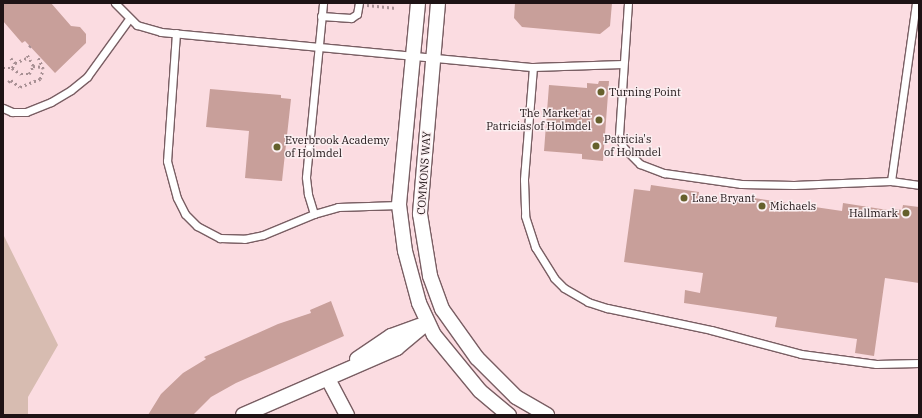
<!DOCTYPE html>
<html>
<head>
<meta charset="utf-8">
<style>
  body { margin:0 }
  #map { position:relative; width:922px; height:418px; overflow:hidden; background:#fbdce1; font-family:"IBM Plex Serif",serif }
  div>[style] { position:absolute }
  .green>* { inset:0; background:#d7bcb1 }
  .building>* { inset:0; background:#c89f9a }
  .path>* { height:2.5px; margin-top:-1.25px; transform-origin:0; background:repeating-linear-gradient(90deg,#a89094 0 2px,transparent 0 5px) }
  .roads { filter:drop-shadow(1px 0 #795e63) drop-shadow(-1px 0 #795e63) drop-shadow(0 1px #795e63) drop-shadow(0 -1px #795e63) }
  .lane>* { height:7px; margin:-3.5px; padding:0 3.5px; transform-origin:3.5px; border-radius:3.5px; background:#fff }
  .street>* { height:14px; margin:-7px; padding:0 7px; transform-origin:7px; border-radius:7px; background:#fff }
  .dots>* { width:11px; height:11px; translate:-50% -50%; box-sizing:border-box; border:2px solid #fbeff1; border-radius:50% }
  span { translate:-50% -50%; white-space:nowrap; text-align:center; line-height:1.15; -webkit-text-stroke:3px #fbeff1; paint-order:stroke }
  .poi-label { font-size:11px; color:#1e1315 }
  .left { translate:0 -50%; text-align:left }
  .right { translate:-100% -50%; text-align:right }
  .street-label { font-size:11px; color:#1e1315 }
  .frame { position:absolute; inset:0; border:4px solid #1e1315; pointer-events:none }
</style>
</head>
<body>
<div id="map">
  <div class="green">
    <i style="clip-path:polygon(3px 234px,58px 345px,28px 397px,28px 415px,3px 415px)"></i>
  </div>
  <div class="building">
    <i style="clip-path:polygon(3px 3px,51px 3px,71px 26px,80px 27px,86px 34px,86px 43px,55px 73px,25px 41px,22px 43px,3px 21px)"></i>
    <i style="clip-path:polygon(515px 3px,612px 3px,610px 26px,600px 34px,522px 27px,514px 18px)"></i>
    <i style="clip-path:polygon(599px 81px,609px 81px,603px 161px,582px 159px,582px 154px,544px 151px,549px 85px,587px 88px,587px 83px,598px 84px)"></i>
    <i style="clip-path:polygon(210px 89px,281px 95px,281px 98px,291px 99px,282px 181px,245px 178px,249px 131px,206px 127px)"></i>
    <i style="clip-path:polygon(651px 185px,699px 192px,698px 198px,733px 204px,734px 195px,842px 211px,843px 203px,894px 211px,895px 209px,902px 210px,903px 205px,919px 207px,919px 283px,885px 278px,874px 356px,855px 353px,857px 339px,775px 327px,777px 317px,684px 303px,685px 290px,700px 293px,703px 273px,624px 262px,634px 189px,650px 191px)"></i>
    <i style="clip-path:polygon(331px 301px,344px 336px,236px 383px,211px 397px,193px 415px,148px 415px,161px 394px,183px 373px,206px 359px,204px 357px,278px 324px,311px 313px,310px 310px)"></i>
  </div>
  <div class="path">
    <i style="left:367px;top:5px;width:29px;rotate:6deg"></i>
    <i style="left:29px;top:47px;width:3px;rotate:-45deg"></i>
    <i style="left:11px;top:58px;width:6px;rotate:51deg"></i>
    <i style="left:33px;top:66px;width:10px;rotate:6deg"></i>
    <i style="left:3px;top:68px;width:9px"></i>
    <i style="left:12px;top:68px;width:11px;rotate:34deg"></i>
    <i style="left:21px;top:74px;width:8px"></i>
    <i style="left:29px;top:74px;width:9px;rotate:-63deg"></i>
    <i style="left:33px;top:66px;width:13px;rotate:-119deg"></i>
    <i style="left:12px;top:68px;width:6px;rotate:-59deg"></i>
    <i style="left:15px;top:63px;width:15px;rotate:-23deg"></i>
    <i style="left:8px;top:82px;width:4px;rotate:-34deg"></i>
    <i style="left:11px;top:80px;width:11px;rotate:38deg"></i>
    <i style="left:20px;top:87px;width:22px;rotate:-22deg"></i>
    <i style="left:40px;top:79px;width:10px;rotate:-73deg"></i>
    <i style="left:43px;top:69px;width:12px;rotate:-114deg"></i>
  </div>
  <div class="roads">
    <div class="lane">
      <i style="left:115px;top:3px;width:31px;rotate:45deg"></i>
      <i style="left:137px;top:25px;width:25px;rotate:16deg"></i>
      <i style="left:161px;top:32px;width:374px;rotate:5.4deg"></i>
      <i style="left:533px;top:67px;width:90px;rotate:-1.9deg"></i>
      <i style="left:628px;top:3px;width:132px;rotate:93.9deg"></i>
      <i style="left:619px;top:135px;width:13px;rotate:72deg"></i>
      <i style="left:623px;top:147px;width:24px;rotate:45deg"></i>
      <i style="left:640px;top:164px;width:26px;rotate:21deg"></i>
      <i style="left:664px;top:173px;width:78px;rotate:8.1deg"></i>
      <i style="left:741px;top:184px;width:53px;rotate:1.1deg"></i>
      <i style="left:794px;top:185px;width:97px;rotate:-2.4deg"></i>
      <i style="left:891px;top:181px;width:28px;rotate:8deg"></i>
      <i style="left:321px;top:16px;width:30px;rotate:4deg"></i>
      <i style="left:351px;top:18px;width:7px;rotate:-34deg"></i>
      <i style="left:357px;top:14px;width:11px;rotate:-80deg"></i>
      <i style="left:176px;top:33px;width:128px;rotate:94deg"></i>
      <i style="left:167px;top:161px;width:38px;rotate:75deg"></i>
      <i style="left:177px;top:198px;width:18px;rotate:63deg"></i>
      <i style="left:185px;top:214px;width:17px;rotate:45deg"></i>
      <i style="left:197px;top:226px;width:26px;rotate:28deg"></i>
      <i style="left:220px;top:238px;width:24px;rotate:2deg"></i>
      <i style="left:244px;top:239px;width:19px;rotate:-12deg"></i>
      <i style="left:263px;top:235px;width:55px;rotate:-22.4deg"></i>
      <i style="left:314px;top:214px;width:25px;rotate:-16deg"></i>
      <i style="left:338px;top:207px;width:61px;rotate:-1.9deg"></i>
      <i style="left:533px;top:67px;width:113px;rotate:94.6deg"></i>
      <i style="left:524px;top:180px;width:36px;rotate:88deg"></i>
      <i style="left:525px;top:216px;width:33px;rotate:72deg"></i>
      <i style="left:535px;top:247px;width:36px;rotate:58deg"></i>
      <i style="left:554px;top:278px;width:14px;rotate:45deg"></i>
      <i style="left:564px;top:288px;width:28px;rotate:30deg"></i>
      <i style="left:588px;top:302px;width:20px;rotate:18deg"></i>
      <i style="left:607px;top:308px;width:106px;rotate:11.9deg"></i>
      <i style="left:711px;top:330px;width:93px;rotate:14.9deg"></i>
      <i style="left:801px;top:354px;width:76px;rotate:7.6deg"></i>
      <i style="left:876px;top:364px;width:43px;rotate:-1.3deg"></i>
      <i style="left:3px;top:108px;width:10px;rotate:24deg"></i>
      <i style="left:12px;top:112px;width:14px"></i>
      <i style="left:26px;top:112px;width:27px;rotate:-22deg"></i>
      <i style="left:51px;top:102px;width:23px;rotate:-31deg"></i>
      <i style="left:71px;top:90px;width:21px;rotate:-39deg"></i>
      <i style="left:87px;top:77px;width:72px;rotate:-54.1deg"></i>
      <i style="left:891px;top:181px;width:180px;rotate:-82deg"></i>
      <i style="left:314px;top:214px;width:21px;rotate:-107deg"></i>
      <i style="left:308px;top:194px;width:17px;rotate:-97deg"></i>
      <i style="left:306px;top:177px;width:175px;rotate:-84.4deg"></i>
    </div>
    <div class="street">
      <i style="left:418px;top:3px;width:203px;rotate:95.4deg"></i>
      <i style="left:399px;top:205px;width:46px;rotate:82.6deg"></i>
      <i style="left:405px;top:251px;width:54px;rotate:74.9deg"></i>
      <i style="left:419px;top:303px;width:35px;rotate:65deg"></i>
      <i style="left:434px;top:335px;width:72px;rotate:50.6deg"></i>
      <i style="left:480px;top:391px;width:38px;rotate:40deg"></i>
      <i style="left:438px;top:3px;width:212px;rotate:94.9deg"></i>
      <i style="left:420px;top:214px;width:63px;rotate:80.8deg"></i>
      <i style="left:430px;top:276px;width:35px;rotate:70deg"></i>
      <i style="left:442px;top:309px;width:60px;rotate:54.5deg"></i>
      <i style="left:477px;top:358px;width:55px;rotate:45deg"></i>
      <i style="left:516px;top:397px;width:36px;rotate:30deg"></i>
      <i style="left:357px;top:359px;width:41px;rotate:-34.1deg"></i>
      <i style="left:391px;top:336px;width:30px;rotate:-20deg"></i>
      <i style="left:328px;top:379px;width:41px;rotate:62.2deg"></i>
      <i style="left:243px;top:415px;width:168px;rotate:-23.5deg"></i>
      <i style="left:397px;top:348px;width:39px;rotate:-40deg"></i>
    </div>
  </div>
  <div class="dots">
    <i style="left:601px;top:92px;background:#65602c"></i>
    <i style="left:599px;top:120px;background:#65602c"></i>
    <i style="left:596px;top:146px;background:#65602c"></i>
    <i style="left:277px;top:147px;background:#65602c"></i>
    <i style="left:684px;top:198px;background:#65602c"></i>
    <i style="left:762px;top:206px;background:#65602c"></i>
    <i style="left:906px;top:213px;background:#65602c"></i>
  </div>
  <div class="poi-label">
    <span class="left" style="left:609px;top:92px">Turning Point</span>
    <span class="right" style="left:591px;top:120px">The Market at<br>Patricias of Holmdel</span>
    <span class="left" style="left:604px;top:146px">Patricia's<br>of Holmdel</span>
    <span class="left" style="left:285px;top:147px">Everbrook Academy<br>of Holmdel</span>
    <span class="left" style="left:692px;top:198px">Lane Bryant</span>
    <span class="left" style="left:770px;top:206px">Michaels</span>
    <span class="right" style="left:898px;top:213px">Hallmark</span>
  </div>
  <div class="street-label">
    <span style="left:424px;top:173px;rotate:-86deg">COMMONS WAY</span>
  </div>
  <div class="frame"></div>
</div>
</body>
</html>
